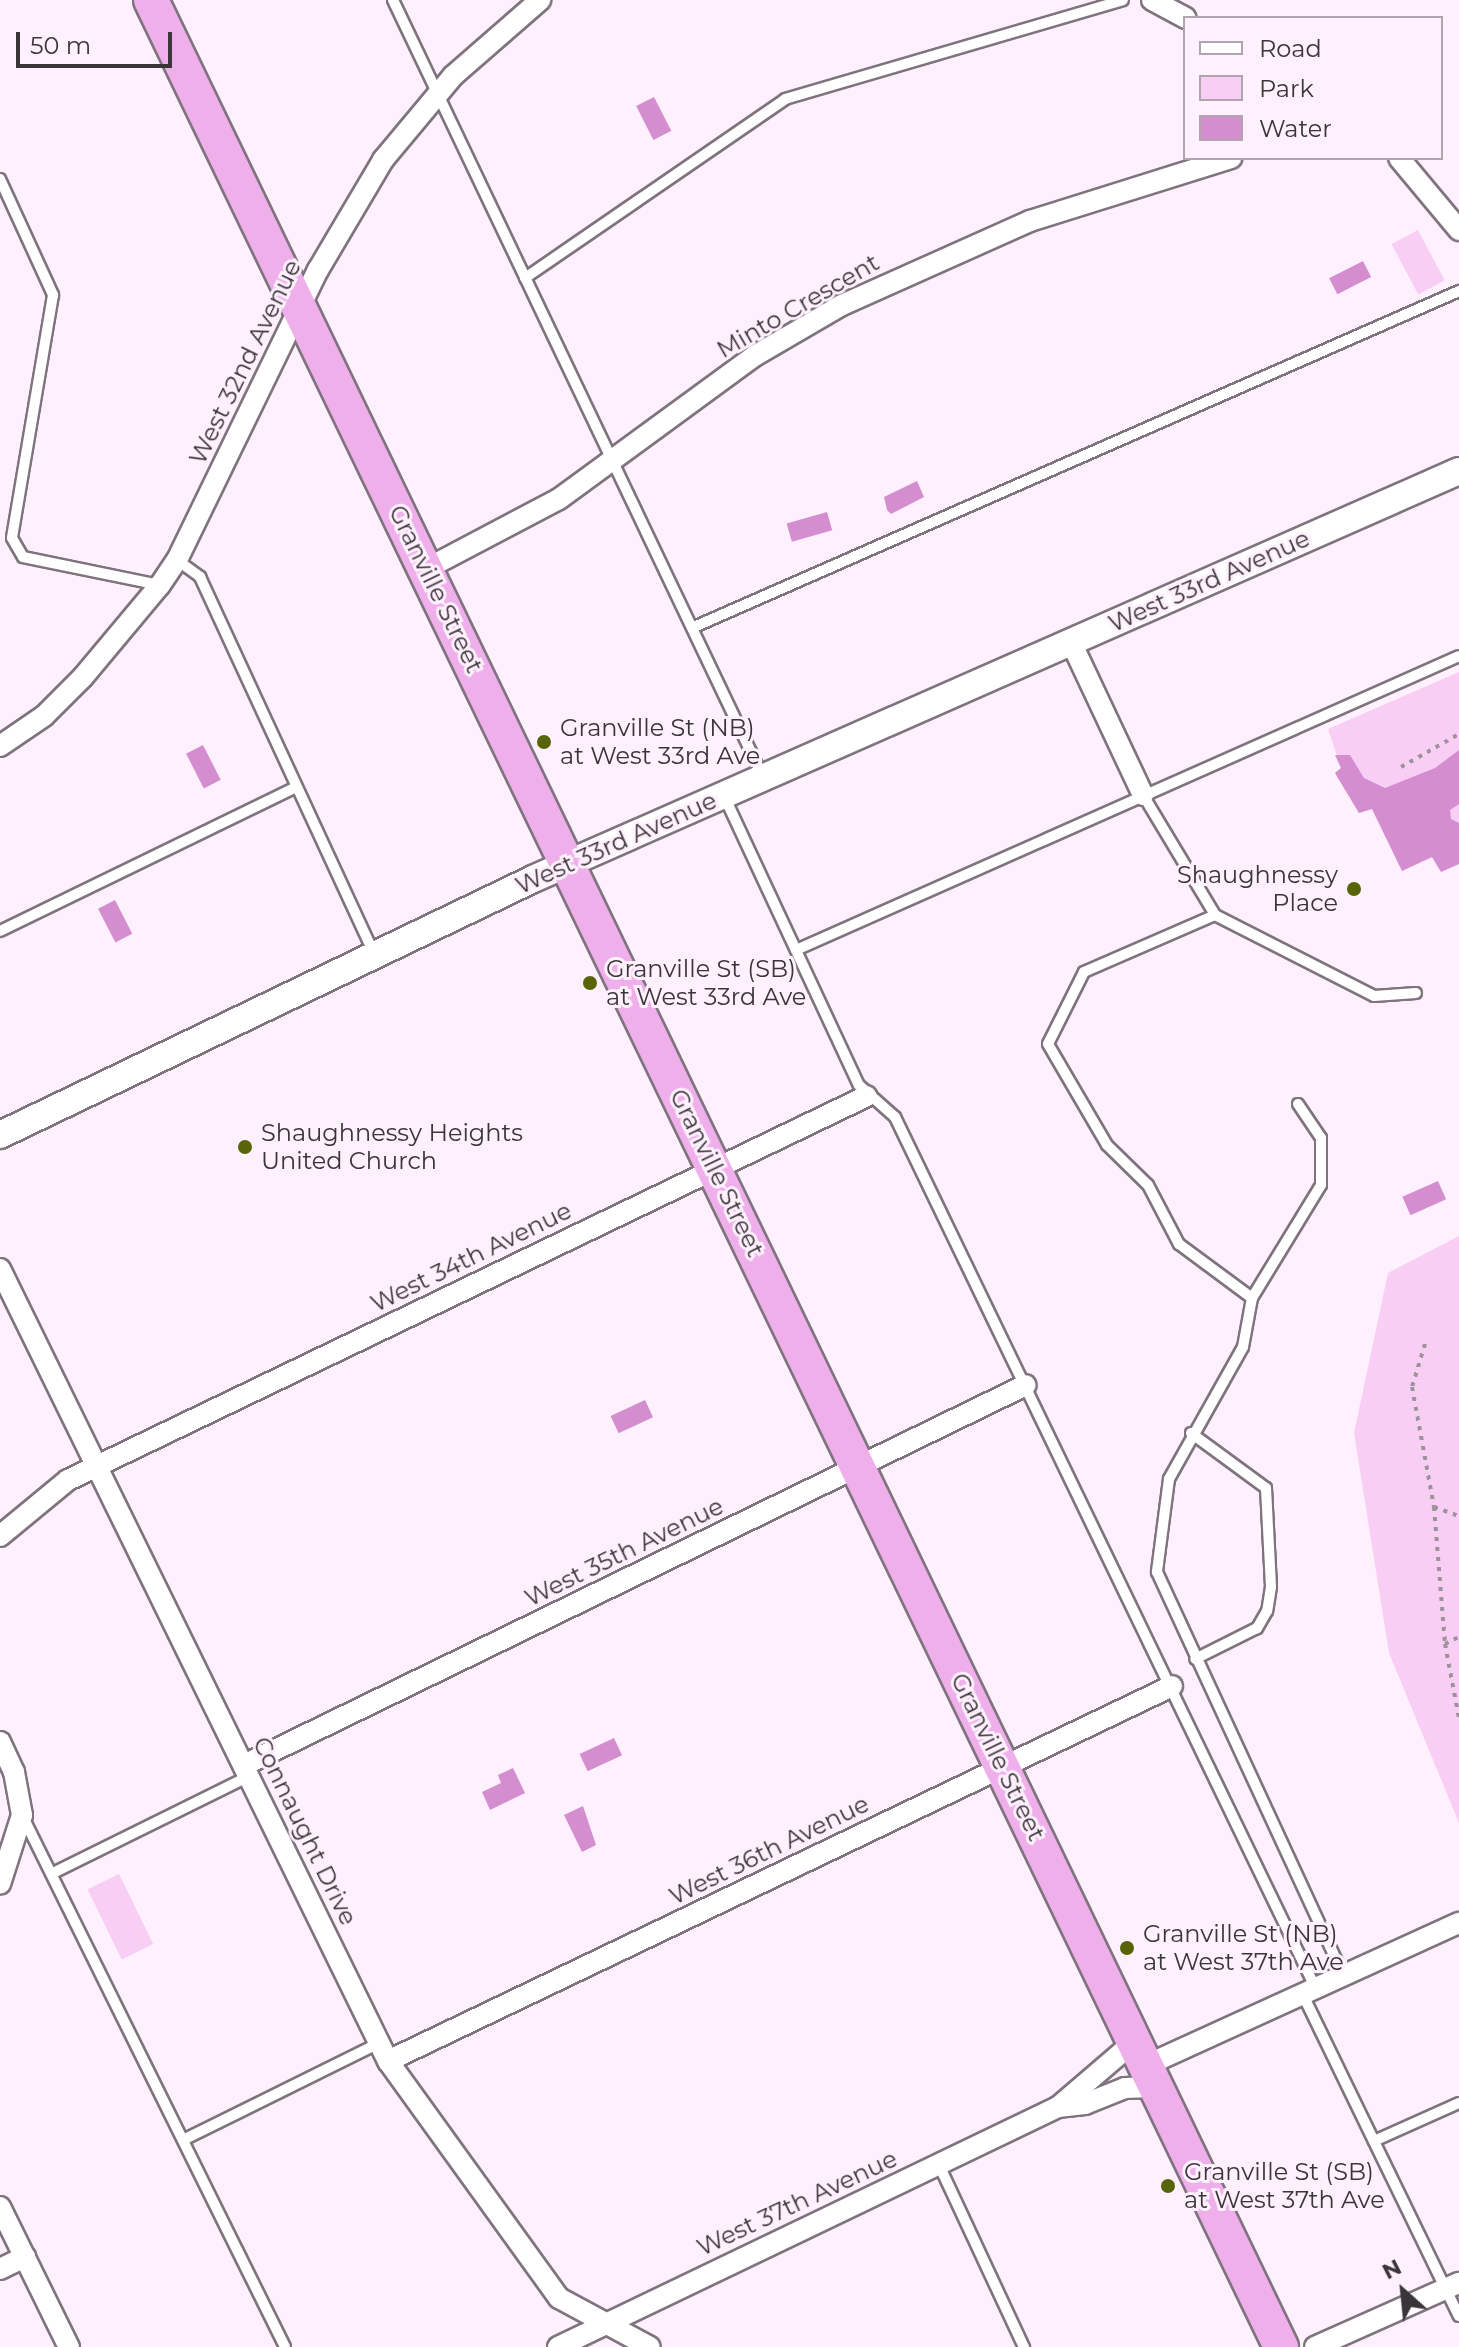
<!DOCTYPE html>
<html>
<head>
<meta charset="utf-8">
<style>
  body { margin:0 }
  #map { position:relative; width:1459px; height:2347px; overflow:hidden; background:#fef0fd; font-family:Montserrat,sans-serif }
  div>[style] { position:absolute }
  .green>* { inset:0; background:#f9cef5; transform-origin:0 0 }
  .water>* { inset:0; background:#d48ed0; transform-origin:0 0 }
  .path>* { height:4px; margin-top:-2px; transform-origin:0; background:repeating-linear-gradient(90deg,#9b929a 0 4px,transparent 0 10px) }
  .roads { filter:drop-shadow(2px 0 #7f737e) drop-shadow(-2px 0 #7f737e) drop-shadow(0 2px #7f737e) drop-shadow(0 -2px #7f737e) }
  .service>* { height:10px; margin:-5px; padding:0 5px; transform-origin:5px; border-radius:5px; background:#fff }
  .minor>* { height:20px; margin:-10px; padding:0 10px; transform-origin:10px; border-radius:10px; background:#fff }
  .tertiary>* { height:26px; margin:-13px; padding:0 13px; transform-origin:13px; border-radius:13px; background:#fff }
  .trunk>* { height:34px; margin:-17px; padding:0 17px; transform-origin:17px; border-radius:17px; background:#efafeb }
  .dots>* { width:22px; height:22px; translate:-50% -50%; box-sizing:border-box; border:4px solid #fef0fd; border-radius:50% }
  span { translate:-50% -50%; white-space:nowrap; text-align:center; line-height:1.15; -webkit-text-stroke:6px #fef0fd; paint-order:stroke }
  .street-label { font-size:24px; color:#3a3539 }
  .poi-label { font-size:24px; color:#3a3539 }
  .left { translate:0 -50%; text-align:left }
  .right { translate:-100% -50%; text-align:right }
  .legend { position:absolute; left:1183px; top:16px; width:260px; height:144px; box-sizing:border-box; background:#fef0fd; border:2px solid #b0a5af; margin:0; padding:10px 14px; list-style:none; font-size:24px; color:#3a3539 }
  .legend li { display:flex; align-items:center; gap:16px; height:40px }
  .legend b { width:40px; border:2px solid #b0a5af }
  .north { position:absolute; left:1363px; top:2251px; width:80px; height:80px; -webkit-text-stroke:6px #fef0fd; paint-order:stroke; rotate:333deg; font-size:22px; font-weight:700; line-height:32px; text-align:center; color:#3a3539 }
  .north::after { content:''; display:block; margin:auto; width:28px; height:36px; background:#3a3539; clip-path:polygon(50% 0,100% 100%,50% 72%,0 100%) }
  .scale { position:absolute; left:16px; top:32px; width:156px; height:36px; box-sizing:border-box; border:4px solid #3a3539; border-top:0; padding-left:10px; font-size:24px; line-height:28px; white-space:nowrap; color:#3a3539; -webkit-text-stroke:6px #fef0fd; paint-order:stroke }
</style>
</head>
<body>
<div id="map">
  <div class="green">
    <i style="left:1418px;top:230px;width:57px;height:30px;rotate:62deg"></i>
    <i style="clip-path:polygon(1459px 672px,1459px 864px,1441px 872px,1432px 857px,1402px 871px,1372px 809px,1359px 813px,1335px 773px,1341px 768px,1328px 729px)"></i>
    <i style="clip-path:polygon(1459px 1236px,1459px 1823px,1389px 1653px,1354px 1433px,1388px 1273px)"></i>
    <i style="left:119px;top:1874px;width:78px;height:35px;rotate:64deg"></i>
  </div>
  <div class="water">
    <i style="left:654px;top:97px;width:38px;height:20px;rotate:63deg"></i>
    <i style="left:1363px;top:261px;width:18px;height:38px;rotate:63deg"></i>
    <i style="clip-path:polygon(917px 481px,924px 497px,891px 514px,887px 510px,884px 497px)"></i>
    <i style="left:827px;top:512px;width:19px;height:42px;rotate:74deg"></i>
    <i style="left:203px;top:745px;width:39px;height:19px;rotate:63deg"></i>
    <i style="clip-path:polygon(1459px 750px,1459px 804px,1450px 810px,1451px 819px,1459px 823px,1459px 864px,1441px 872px,1432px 857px,1402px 871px,1372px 809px,1359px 813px,1335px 773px,1341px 768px,1335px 755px,1350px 755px,1364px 778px,1385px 788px,1435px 768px)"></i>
    <i style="left:115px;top:900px;width:38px;height:19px;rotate:63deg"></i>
    <i style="left:1438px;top:1181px;width:20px;height:39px;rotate:66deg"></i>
    <i style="left:645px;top:1400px;width:19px;height:38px;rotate:65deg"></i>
    <i style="left:614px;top:1738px;width:19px;height:38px;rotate:65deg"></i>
    <i style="clip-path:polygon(513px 1768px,525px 1793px,490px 1810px,482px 1792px,501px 1783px,498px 1775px)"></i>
    <i style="clip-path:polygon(583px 1806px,596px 1845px,582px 1852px,564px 1815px)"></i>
  </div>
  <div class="path">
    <i style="left:1401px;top:767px;width:67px;rotate:-29.6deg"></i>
    <i style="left:1425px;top:1344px;width:45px;rotate:106.8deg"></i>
    <i style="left:1412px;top:1387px;width:122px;rotate:79.6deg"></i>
    <i style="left:1434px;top:1507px;width:137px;rotate:85.4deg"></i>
    <i style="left:1445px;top:1644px;width:75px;rotate:79.3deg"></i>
    <i style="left:1434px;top:1507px;width:27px;rotate:20deg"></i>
    <i style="left:1445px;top:1644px;width:16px;rotate:-27deg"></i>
  </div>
  <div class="roads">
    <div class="service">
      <i style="left:393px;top:0;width:858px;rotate:64.54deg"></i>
      <i style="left:0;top:179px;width:128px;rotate:65.4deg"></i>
      <i style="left:53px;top:295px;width:246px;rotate:99.6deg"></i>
      <i style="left:12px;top:538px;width:22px;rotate:60deg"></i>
      <i style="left:23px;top:557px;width:140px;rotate:11.6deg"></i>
      <i style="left:525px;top:278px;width:316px;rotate:-34.5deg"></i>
      <i style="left:785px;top:99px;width:352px;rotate:-16.3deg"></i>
      <i style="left:177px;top:560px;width:29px;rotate:36deg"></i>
      <i style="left:200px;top:577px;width:415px;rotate:65.2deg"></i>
      <i style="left:694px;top:627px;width:836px;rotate:-23.71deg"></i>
      <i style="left:1143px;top:795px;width:140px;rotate:59deg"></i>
      <i style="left:1215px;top:915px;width:178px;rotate:27deg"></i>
      <i style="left:1374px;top:996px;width:42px;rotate:-4.1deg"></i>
      <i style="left:724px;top:796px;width:319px;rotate:65deg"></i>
      <i style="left:859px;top:1085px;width:48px;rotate:41.6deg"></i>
      <i style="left:895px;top:1117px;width:966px;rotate:64.23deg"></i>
      <i style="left:1215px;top:915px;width:143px;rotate:156.5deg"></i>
      <i style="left:1084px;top:972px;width:80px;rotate:116.6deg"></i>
      <i style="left:1048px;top:1044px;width:117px;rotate:59.7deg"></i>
      <i style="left:1107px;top:1145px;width:57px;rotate:44.3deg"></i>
      <i style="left:1148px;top:1185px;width:67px;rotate:62.3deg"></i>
      <i style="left:1179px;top:1244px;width:91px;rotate:36.5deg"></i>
      <i style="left:0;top:931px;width:329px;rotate:-25.9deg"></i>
      <i style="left:796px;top:950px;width:725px;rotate:-23.91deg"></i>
      <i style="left:1298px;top:1104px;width:41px;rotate:55.9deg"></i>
      <i style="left:1321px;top:1138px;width:47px;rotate:90deg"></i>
      <i style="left:1321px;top:1185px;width:132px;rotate:121.4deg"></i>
      <i style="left:1252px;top:1298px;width:50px;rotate:100.4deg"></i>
      <i style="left:1243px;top:1347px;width:151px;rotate:119.3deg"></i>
      <i style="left:1169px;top:1479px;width:94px;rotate:97.4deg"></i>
      <i style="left:1157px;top:1572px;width:443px;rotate:65.2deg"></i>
      <i style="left:1191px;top:1433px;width:93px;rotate:36.3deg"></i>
      <i style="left:1266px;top:1488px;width:99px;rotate:87.1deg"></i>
      <i style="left:1271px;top:1587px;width:24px;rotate:99deg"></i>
      <i style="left:1267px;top:1611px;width:20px;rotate:120deg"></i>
      <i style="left:1257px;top:1628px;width:69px;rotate:153.4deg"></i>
      <i style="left:23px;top:1817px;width:591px;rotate:63.69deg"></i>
      <i style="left:55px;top:1872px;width:216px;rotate:-26.3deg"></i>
      <i style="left:1302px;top:1993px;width:359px;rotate:64.1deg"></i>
      <i style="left:185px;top:2139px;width:216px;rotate:-26.3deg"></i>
      <i style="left:1374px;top:2141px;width:93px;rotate:-24.1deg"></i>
      <i style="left:939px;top:2165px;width:201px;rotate:65deg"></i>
    </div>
    <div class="minor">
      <i style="left:1152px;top:0;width:38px;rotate:28deg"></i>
      <i style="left:1399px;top:158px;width:94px;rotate:50.2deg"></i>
      <i style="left:426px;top:569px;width:150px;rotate:-27.8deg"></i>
      <i style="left:559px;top:499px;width:244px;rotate:-36.2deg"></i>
      <i style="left:756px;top:355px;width:99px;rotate:-30.2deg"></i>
      <i style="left:842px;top:305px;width:206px;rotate:-24.1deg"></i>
      <i style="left:1030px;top:221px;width:211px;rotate:-17.4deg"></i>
      <i style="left:1071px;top:642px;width:169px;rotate:64.8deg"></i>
      <i style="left:0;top:746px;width:53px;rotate:-34.3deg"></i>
      <i style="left:44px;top:716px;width:55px;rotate:-45deg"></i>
      <i style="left:83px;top:677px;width:120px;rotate:-50.1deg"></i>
      <i style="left:160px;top:585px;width:30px;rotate:-56deg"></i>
      <i style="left:177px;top:560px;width:322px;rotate:-64.1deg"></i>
      <i style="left:318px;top:270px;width:128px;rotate:-59.4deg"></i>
      <i style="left:383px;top:160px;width:109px;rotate:-50.2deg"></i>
      <i style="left:453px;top:76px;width:116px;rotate:-41.1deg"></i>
      <i style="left:0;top:1269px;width:882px;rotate:63.9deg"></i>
      <i style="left:388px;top:2061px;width:292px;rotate:54.2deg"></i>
      <i style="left:559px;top:2298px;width:103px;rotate:28.3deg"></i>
      <i style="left:0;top:1536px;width:88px;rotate:-39.5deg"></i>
      <i style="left:68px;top:1480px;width:886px;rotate:-25.67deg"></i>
      <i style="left:0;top:1742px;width:33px;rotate:65deg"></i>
      <i style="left:14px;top:1772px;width:44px;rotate:79.5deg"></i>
      <i style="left:22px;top:1815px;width:72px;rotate:107.7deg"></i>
      <i style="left:244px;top:1765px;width:869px;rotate:-25.92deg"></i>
      <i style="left:388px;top:2061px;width:869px;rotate:-25.56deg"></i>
      <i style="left:1147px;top:2065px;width:343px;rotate:-24.5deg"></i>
      <i style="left:1058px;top:2107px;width:101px;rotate:-40.6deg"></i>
      <i style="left:0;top:2207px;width:156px;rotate:63.8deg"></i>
      <i style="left:0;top:2269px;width:28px;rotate:-26deg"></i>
      <i style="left:558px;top:2347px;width:555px;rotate:-25.64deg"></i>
      <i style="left:1058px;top:2107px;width:27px;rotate:-6deg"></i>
      <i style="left:1085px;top:2104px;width:43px;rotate:-21.8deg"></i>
      <i style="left:1125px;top:2088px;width:33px;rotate:-2deg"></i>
      <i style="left:1315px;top:2347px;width:158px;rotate:-24deg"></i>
    </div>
    <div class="tertiary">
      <i style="left:0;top:1135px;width:591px;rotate:-25.65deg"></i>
      <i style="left:533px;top:879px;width:1012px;rotate:-23.78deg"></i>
    </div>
    <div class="trunk">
      <i style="left:151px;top:0;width:2605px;rotate:64.29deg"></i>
    </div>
  </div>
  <div class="dots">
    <i style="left:544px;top:742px;background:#576408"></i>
    <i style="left:1354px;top:889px;background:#576408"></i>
    <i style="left:590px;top:983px;background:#576408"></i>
    <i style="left:245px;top:1147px;background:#576408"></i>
    <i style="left:1127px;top:1948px;background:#576408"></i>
    <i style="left:1168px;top:2186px;background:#576408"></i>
  </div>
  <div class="street-label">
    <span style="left:798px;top:306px;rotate:-30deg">Minto Crescent</span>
    <span style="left:245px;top:362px;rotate:-64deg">West 32nd Avenue</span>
    <span style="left:1209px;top:581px;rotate:-24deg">West 33rd Avenue</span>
    <span style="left:436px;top:589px;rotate:64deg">Granville Street</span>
    <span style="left:616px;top:843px;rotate:-24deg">West 33rd Avenue</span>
    <span style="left:717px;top:1173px;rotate:64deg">Granville Street</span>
    <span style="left:471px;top:1257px;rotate:-26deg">West 34th Avenue</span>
    <span style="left:624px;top:1552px;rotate:-26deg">West 35th Avenue</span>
    <span style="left:998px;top:1757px;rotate:64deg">Granville Street</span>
    <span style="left:305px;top:1831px;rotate:64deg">Connaught Drive</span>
    <span style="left:769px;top:1850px;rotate:-26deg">West 36th Avenue</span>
    <span style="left:797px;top:2203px;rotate:-25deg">West 37th Avenue</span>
  </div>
  <div class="poi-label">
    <span class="left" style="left:560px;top:742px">Granville St (NB)<br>at West 33rd Ave</span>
    <span class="right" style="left:1338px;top:889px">Shaughnessy<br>Place</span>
    <span class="left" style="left:606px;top:983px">Granville St (SB)<br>at West 33rd Ave</span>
    <span class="left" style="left:261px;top:1147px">Shaughnessy Heights<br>United Church</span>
    <span class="left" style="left:1143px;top:1948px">Granville St (NB)<br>at West 37th Ave</span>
    <span class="left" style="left:1184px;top:2186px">Granville St (SB)<br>at West 37th Ave</span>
  </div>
  <ul class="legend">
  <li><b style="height:10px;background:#fff"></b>Road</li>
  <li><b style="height:22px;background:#f9cef5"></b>Park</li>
  <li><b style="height:22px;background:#d48ed0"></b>Water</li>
  </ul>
  <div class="north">N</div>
  <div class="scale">50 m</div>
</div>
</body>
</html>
